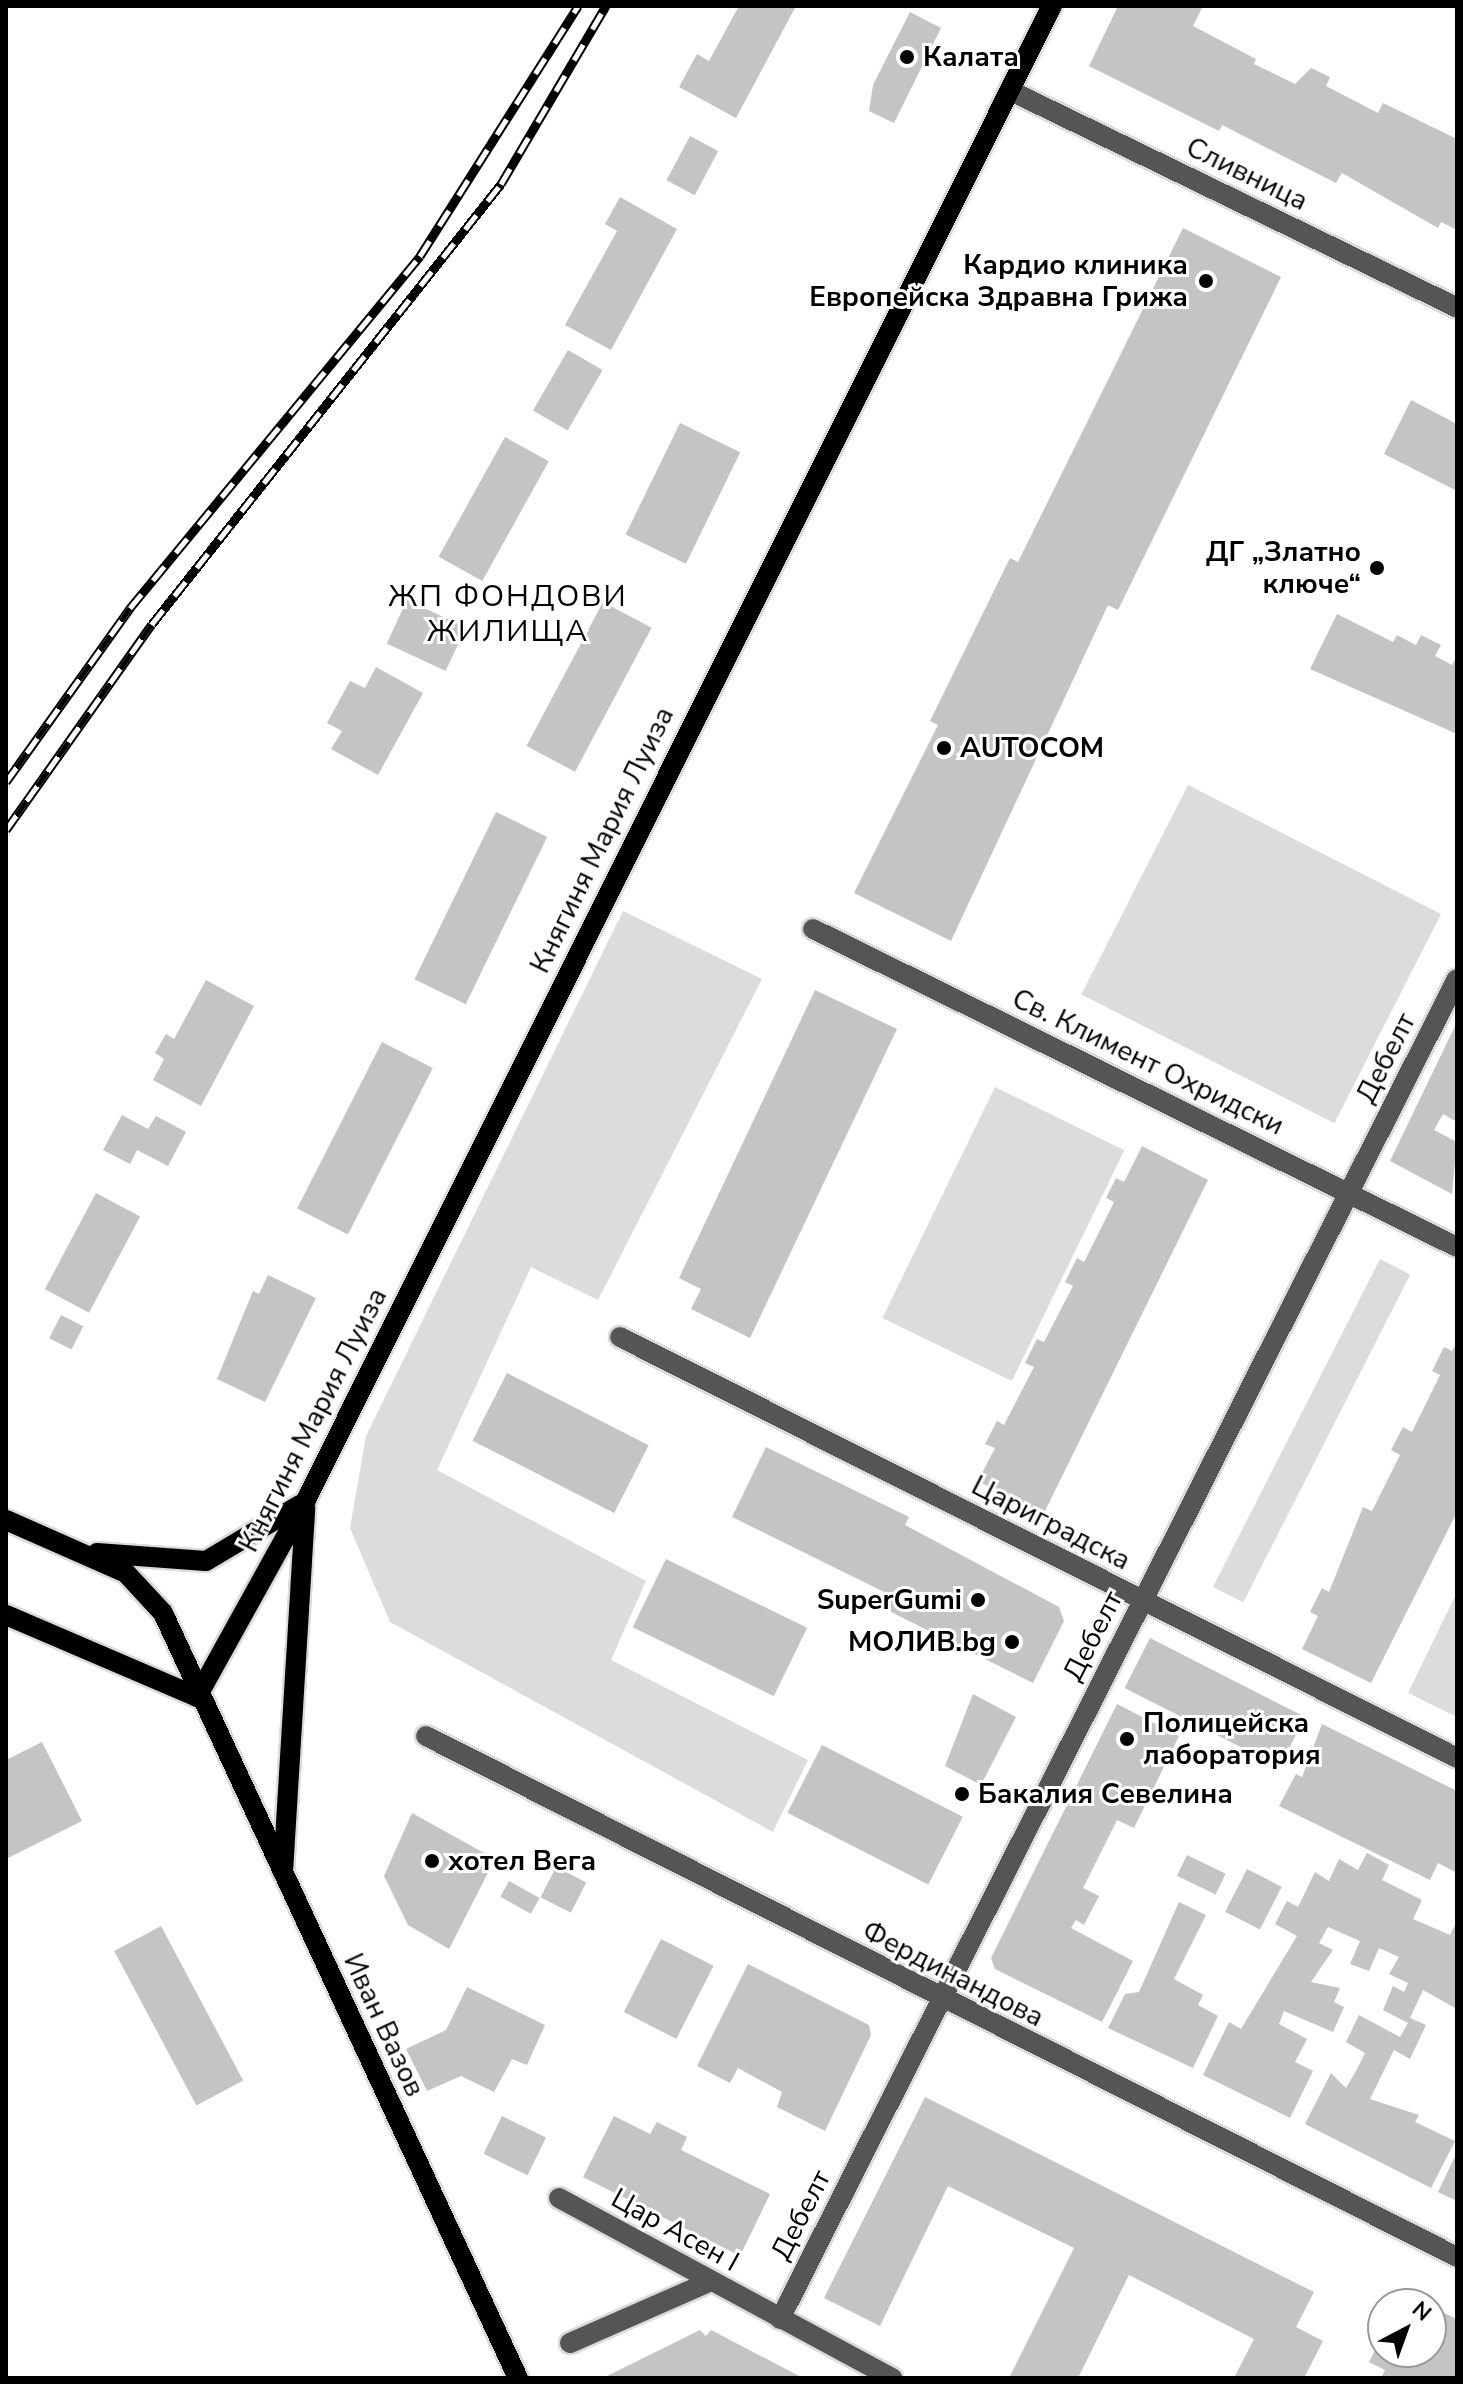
<!DOCTYPE html>
<html>
<head>
<meta charset="utf-8">
<style>
  body { margin:0 }
  #map { position:relative; width:1463px; height:2384px; overflow:hidden; background:#fff; font-family:"Nunito Sans",sans-serif }
  div>[style] { position:absolute }
  .green>* { inset:0; background:#dcdcdc; transform-origin:0 0 }
  .building>* { inset:0; background:#c4c4c4; transform-origin:0 0 }
  .roads { filter:drop-shadow(2px 0 #dbdbdb) drop-shadow(-2px 0 #dbdbdb) drop-shadow(0 2px #dbdbdb) drop-shadow(0 -2px #dbdbdb) }
  .minor>* { height:20px; margin:-10px; padding:0 10px; transform-origin:10px; border-radius:10px; background:#555 }
  .major>* { height:20px; margin:-10px; padding:0 10px; transform-origin:10px; border-radius:10px; background:#000 }
  .rail>* { height:9px; margin-top:-4.5px; transform-origin:0; background:repeating-linear-gradient(90deg,#fff 0 18px,#000 0 36px); box-sizing:border-box; border-block:2px solid #000 }
  .dots>* { width:22px; height:22px; translate:-50% -50%; box-sizing:border-box; border:4px solid #fff; border-radius:50% }
  span { translate:-50% -50%; white-space:nowrap; text-align:center; line-height:1.15; -webkit-text-stroke:6px #fff; paint-order:stroke }
  .poi-label { font-size:28px; color:#000; font-weight:700 }
  .left { translate:0 -50%; text-align:left }
  .right { translate:-100% -50%; text-align:right }
  .street-label { font-size:28px; color:#000 }
  .neighbourhood-label { font-size:30px; color:#000; letter-spacing:2px }
  .frame { position:absolute; inset:0; border:8px solid #000; pointer-events:none }
  .north { position:absolute; left:1367px; top:2288px; width:80px; height:80px; box-sizing:border-box; background:#fff; border:2px solid #999; border-radius:50%; rotate:41deg; font-size:22px; font-weight:700; line-height:32px; text-align:center; color:#000 }
  .north::after { content:''; display:block; margin:auto; width:28px; height:36px; background:#000; clip-path:polygon(50% 0,100% 100%,50% 72%,0 100%) }
</style>
</head>
<body>
<div id="map">
  <div class="green">
    <i style="left:1188px;top:785px;width:284px;height:235px;rotate:27deg"></i>
    <i style="clip-path:polygon(623px 911px,762px 979px,598px 1300px,531px 1267px,437px 1470px,646px 1581px,611px 1660px,808px 1760px,773px 1832px,390px 1622px,350px 1528px,366px 1436px)"></i>
    <i style="left:995px;top:1087px;width:144px;height:257px;rotate:26deg"></i>
    <i style="left:1380px;top:1259px;width:34px;height:368px;rotate:27deg"></i>
    <i style="clip-path:polygon(1457px 1592px,1457px 1717px,1408px 1693px)"></i>
  </div>
  <div class="building">
    <i style="clip-path:polygon(739px 6px,796px 6px,736px 118px,679px 87px,697px 54px,709px 61px)"></i>
    <i style="clip-path:polygon(1118px 6px,1203px 6px,1193px 26px,1256px 59px,1254px 64px,1295px 84px,1311px 68px,1330px 77px,1326px 86px,1378px 113px,1383px 103px,1457px 139px,1457px 230px,1441px 222px,1438px 228px,1342px 173px,1336px 183px,1222px 125px,1219px 131px,1089px 66px)"></i>
    <i style="clip-path:polygon(910px 12px,941px 28px,894px 123px,869px 111px,873px 85px)"></i>
    <i style="left:690px;top:136px;width:32px;height:50px;rotate:28deg"></i>
    <i style="clip-path:polygon(620px 197px,677px 229px,611px 350px,565px 325px,617px 231px,605px 224px)"></i>
    <i style="clip-path:polygon(1183px 228px,1281px 277px,1118px 610px,1108px 605px,951px 941px,854px 893px,938px 725px,930px 721px,1010px 558px,1018px 562px)"></i>
    <i style="left:568px;top:350px;width:40px;height:70px;rotate:30deg"></i>
    <i style="clip-path:polygon(1411px 400px,1457px 424px,1457px 491px,1384px 454px)"></i>
    <i style="left:680px;top:423px;width:67px;height:124px;rotate:26deg"></i>
    <i style="left:505px;top:437px;width:50px;height:137px;rotate:29deg"></i>
    <i style="left:407px;top:600px;width:65px;height:48px;rotate:25deg"></i>
    <i style="left:603px;top:602px;width:55px;height:163px;rotate:28deg"></i>
    <i style="clip-path:polygon(1337px 614px,1393px 642px,1397px 635px,1416px 645px,1421px 635px,1441px 645px,1435px 656px,1452px 665px,1457px 655px,1457px 734px,1310px 669px)"></i>
    <i style="clip-path:polygon(376px 667px,423px 693px,378px 775px,331px 749px,342px 731px,327px 723px,350px 681px,365px 688px)"></i>
    <i style="left:496px;top:812px;width:57px;height:186px;rotate:26deg"></i>
    <i style="clip-path:polygon(206px 980px,254px 1006px,201px 1106px,153px 1080px,164px 1059px,155px 1053px,166px 1034px,174px 1039px)"></i>
    <i style="clip-path:polygon(815px 990px,897px 1029px,750px 1338px,691px 1309px,701px 1289px,679px 1278px)"></i>
    <i style="clip-path:polygon(1457px 1022px,1457px 1122px,1443px 1114px,1434px 1130px,1457px 1142px,1452px 1194px,1390px 1161px)"></i>
    <i style="left:382px;top:1042px;width:57px;height:187px;rotate:27deg"></i>
    <i style="clip-path:polygon(122px 1115px,148px 1129px,156px 1116px,186px 1132px,168px 1166px,137px 1150px,130px 1164px,103px 1150px)"></i>
    <i style="clip-path:polygon(1142px 1146px,1208px 1180px,1043px 1515px,978px 1481px,995px 1448px,985px 1444px,997px 1421px,1004px 1425px,1034px 1367px,1025px 1363px,1037px 1339px,1044px 1342px,1073px 1286px,1065px 1282px,1077px 1258px,1084px 1262px,1114px 1202px,1106px 1198px,1116px 1178px,1124px 1182px)"></i>
    <i style="left:96px;top:1193px;width:50px;height:109px;rotate:28deg"></i>
    <i style="clip-path:polygon(268px 1275px,316px 1298px,265px 1402px,217px 1379px,253px 1291px,259px 1294px)"></i>
    <i style="left:61px;top:1315px;width:25px;height:26px;rotate:27deg"></i>
    <i style="clip-path:polygon(1457px 1342px,1457px 1512px,1371px 1683px,1302px 1649px,1318px 1616px,1310px 1612px,1322px 1588px,1329px 1592px,1363px 1507px,1372px 1511px,1400px 1455px,1391px 1450px,1403px 1427px,1412px 1432px,1440px 1375px,1432px 1371px,1444px 1347px,1452px 1351px)"></i>
    <i style="left:507px;top:1373px;width:159px;height:76px;rotate:27deg"></i>
    <i style="clip-path:polygon(766px 1447px,909px 1517px,905px 1525px,1059px 1607px,1064px 1621px,1033px 1683px,879px 1606px,886px 1593px,732px 1517px)"></i>
    <i style="left:666px;top:1559px;width:157px;height:76px;rotate:26deg"></i>
    <i style="left:1150px;top:1638px;width:174px;height:56px;rotate:27deg"></i>
    <i style="clip-path:polygon(973px 1694px,1016px 1717px,981px 1785px,945px 1766px)"></i>
    <i style="clip-path:polygon(1117px 1704px,1179px 1736px,1134px 1828px,1117px 1820px,1083px 1888px,1099px 1896px,1084px 1925px,1076px 1920px,1071px 1928px,1133px 1961px,1102px 2022px,995px 1969px,991px 1958px)"></i>
    <i style="clip-path:polygon(1322px 1724px,1457px 1791px,1457px 1873px,1438px 1863px,1430px 1880px,1279px 1806px,1296px 1774px,1302px 1777px)"></i>
    <i style="clip-path:polygon(42px 1742px,82px 1821px,6px 1859px,6px 1760px)"></i>
    <i style="left:822px;top:1745px;width:158px;height:76px;rotate:27deg"></i>
    <i style="clip-path:polygon(412px 1813px,495px 1859px,449px 1949px,408px 1925px,384px 1876px)"></i>
    <i style="clip-path:polygon(1367px 1853px,1389px 1865px,1382px 1880px,1422px 1900px,1413px 1919px,1450px 1935px,1457px 1921px,1457px 2009px,1423px 1990px,1410px 2018px,1426px 2025px,1410px 2059px,1394px 2050px,1370px 2099px,1419px 2115px,1415px 2122px,1455px 2141px,1431px 2188px,1305px 2124px,1331px 2073px,1346px 2088px,1357px 2069px,1365px 2053px,1346px 2042px,1359px 2015px,1400px 2037px,1408px 2023px,1383px 2010px,1393px 1986px,1404px 1992px,1408px 1983px,1389px 1974px,1399px 1957px,1379px 1948px,1369px 1971px,1350px 1964px,1360px 1941px,1328px 1927px,1319px 1943px,1333px 1950px,1311px 1982px,1340px 1988px,1334px 2002px,1344px 2007px,1333px 2032px,1284px 2011px,1279px 2024px,1307px 2039px,1295px 2062px,1313px 2071px,1290px 2118px,1203px 2075px,1229px 2022px,1241px 2029px,1297px 1936px,1275px 1924px,1287px 1901px,1298px 1907px,1315px 1872px,1329px 1881px,1339px 1859px,1358px 1870px)"></i>
    <i style="left:1187px;top:1855px;width:43px;height:23px;rotate:26deg"></i>
    <i style="left:556px;top:1867px;width:34px;height:34px;rotate:27deg"></i>
    <i style="left:1247px;top:1869px;width:39px;height:48px;rotate:27deg"></i>
    <i style="left:509px;top:1881px;width:35px;height:18px;rotate:29deg"></i>
    <i style="clip-path:polygon(1179px 1902px,1206px 1915px,1174px 1979px,1203px 1995px,1198px 2005px,1218px 2016px,1193px 2068px,1108px 2028px,1125px 1994px,1139px 1992px)"></i>
    <i style="left:161px;top:1926px;width:175px;height:53px;rotate:62deg"></i>
    <i style="left:661px;top:1939px;width:59px;height:82px;rotate:27deg"></i>
    <i style="clip-path:polygon(748px 1964px,869px 2025px,871px 2035px,825px 2131px,777px 2107px,782px 2092px,738px 2068px,730px 2083px,697px 2066px)"></i>
    <i style="clip-path:polygon(467px 1987px,545px 2025px,527px 2065px,512px 2059px,494px 2092px,461px 2076px,427px 2091px,406px 2049px,446px 2030px)"></i>
    <i style="clip-path:polygon(925px 2097px,1314px 2292px,1296px 2327px,1323px 2341px,1304px 2378px,1234px 2378px,1254px 2339px,1129px 2275px,1078px 2378px,1009px 2378px,1074px 2248px,948px 2186px,880px 2326px,824px 2298px)"></i>
    <i style="left:502px;top:2116px;width:49px;height:42px;rotate:26deg"></i>
    <i style="clip-path:polygon(614px 2116px,650px 2134px,657px 2122px,687px 2137px,681px 2150px,770px 2194px,740px 2256px,583px 2177px)"></i>
    <i style="clip-path:polygon(1457px 2152px,1457px 2201px,1438px 2192px)"></i>
    <i style="clip-path:polygon(1403px 2293px,1426px 2304px,1398px 2304px)"></i>
    <i style="clip-path:polygon(1431px 2307px,1457px 2319px,1457px 2378px,1381px 2378px,1385px 2370px,1369px 2362px,1383px 2334px,1383px 2352px,1431px 2352px)"></i>
    <i style="clip-path:polygon(700px 2330px,706px 2336px,711px 2330px,803px 2378px,603px 2378px)"></i>
  </div>
  <div class="roads">
    <div class="minor">
      <i style="left:1011px;top:91px;width:496px;rotate:25.9deg"></i>
      <i style="left:813px;top:929px;width:718px;rotate:26.28deg"></i>
      <i style="left:620px;top:1337px;width:937px;rotate:26.7deg"></i>
      <i style="left:426px;top:1736px;width:1155px;rotate:26.81deg"></i>
      <i style="left:559px;top:2198px;width:379px;rotate:28.4deg"></i>
      <i style="left:780px;top:2319px;width:1501px;rotate:-63.2deg"></i>
      <i style="left:570px;top:2343px;width:154px;rotate:-23.7deg"></i>
    </div>
    <div class="major">
      <i style="left:6px;top:1520px;width:131px;rotate:23.8deg"></i>
      <i style="left:126px;top:1573px;width:54px;rotate:47.2deg"></i>
      <i style="left:163px;top:1613px;width:843px;rotate:65.11deg"></i>
      <i style="left:97px;top:1553px;width:109px;rotate:4.2deg"></i>
      <i style="left:206px;top:1561px;width:109px;rotate:-30.8deg"></i>
      <i style="left:6px;top:1615px;width:208px;rotate:23.2deg"></i>
      <i style="left:197px;top:1697px;width:225px;rotate:-61deg"></i>
      <i style="left:306px;top:1500px;width:1670px;rotate:-63.47deg"></i>
      <i style="left:283px;top:1872px;width:365px;rotate:-86.5deg"></i>
    </div>
  </div>
  <div class="rail">
    <i style="left:6px;top:782px;width:214px;rotate:-54.5deg"></i>
    <i style="left:130px;top:608px;width:456px;rotate:-50.5deg"></i>
    <i style="left:420px;top:256px;width:296px;rotate:-57.7deg"></i>
    <i style="left:6px;top:830px;width:252px;rotate:-54.7deg"></i>
    <i style="left:152px;top:624px;width:562px;rotate:-51.58deg"></i>
    <i style="left:501px;top:184px;width:207px;rotate:-59.5deg"></i>
  </div>
  <div class="dots">
    <i style="left:907px;top:57px;background:#000"></i>
    <i style="left:1206px;top:281px;background:#000"></i>
    <i style="left:1377px;top:568px;background:#000"></i>
    <i style="left:944px;top:748px;background:#000"></i>
    <i style="left:978px;top:1600px;background:#000"></i>
    <i style="left:1012px;top:1642px;background:#000"></i>
    <i style="left:1127px;top:1739px;background:#000"></i>
    <i style="left:962px;top:1794px;background:#000"></i>
    <i style="left:432px;top:1861px;background:#000"></i>
  </div>
  <div class="poi-label">
    <span class="left" style="left:923px;top:57px">Калата</span>
    <span class="right" style="left:1188px;top:281px">Кардио клиника<br>Европейска Здравна Грижа</span>
    <span class="right" style="left:1361px;top:568px">ДГ „Златно<br>ключе“</span>
    <span class="left" style="left:960px;top:748px">AUTOCOM</span>
    <span class="right" style="left:962px;top:1600px">SuperGumi</span>
    <span class="right" style="left:996px;top:1642px">МОЛИВ.bg</span>
    <span class="left" style="left:1143px;top:1739px">Полицейска<br>лаборатория</span>
    <span class="left" style="left:978px;top:1794px">Бакалия Севелина</span>
    <span class="left" style="left:448px;top:1861px">хотел Вега</span>
  </div>
  <div class="street-label">
    <span style="left:1247px;top:174px;rotate:26deg">Сливница</span>
    <span style="left:602px;top:840px;rotate:-64deg">Княгиня Мария Луиза</span>
    <span style="left:1386px;top:1058px;rotate:-63deg">Дебелт</span>
    <span style="left:1148px;top:1062px;rotate:26deg">Св. Климент Охридски</span>
    <span style="left:313px;top:1420px;rotate:-63deg">Княгиня Мария Луиза</span>
    <span style="left:1051px;top:1523px;rotate:27deg">Цариградска</span>
    <span style="left:1093px;top:1636px;rotate:-63deg">Дебелт</span>
    <span style="left:953px;top:1974px;rotate:27deg">Фердинандова</span>
    <span style="left:384px;top:2025px;rotate:65deg">Иван Вазов</span>
    <span style="left:801px;top:2215px;rotate:-63deg">Дебелт</span>
    <span style="left:675px;top:2230px;rotate:29deg">Цар Асен I</span>
  </div>
  <div class="neighbourhood-label">
    <span style="left:508px;top:614px">ЖП ФОНДОВИ<br>ЖИЛИЩА</span>
  </div>
  <div class="frame"></div>
  <div class="north">N</div>
</div>
</body>
</html>
